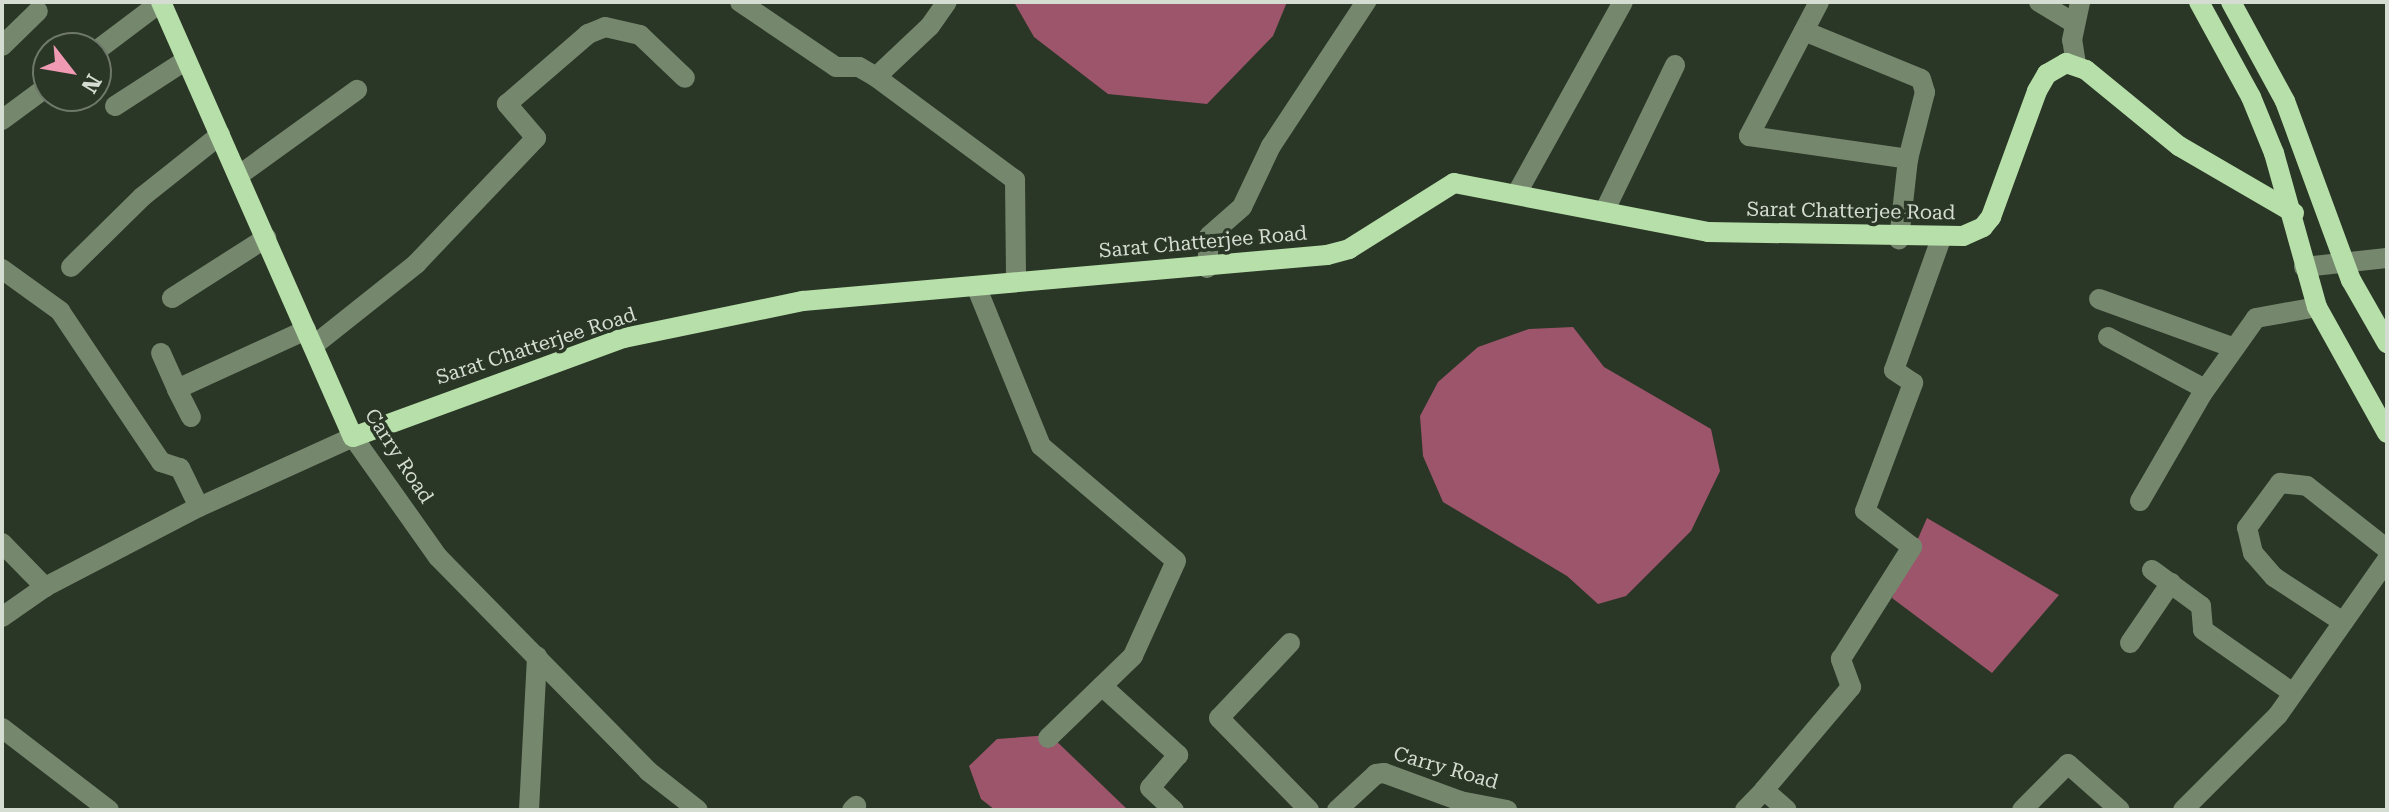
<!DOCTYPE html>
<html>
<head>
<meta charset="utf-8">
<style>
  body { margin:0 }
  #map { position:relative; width:2389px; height:812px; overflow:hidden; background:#2a3626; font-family:"Roboto Serif",serif }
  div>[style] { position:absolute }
  .water>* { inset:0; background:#9d556b }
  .minor>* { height:20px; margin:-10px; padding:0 10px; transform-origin:10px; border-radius:10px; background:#75886e }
  .major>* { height:20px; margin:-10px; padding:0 10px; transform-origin:10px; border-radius:10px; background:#b7dfa9 }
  span { translate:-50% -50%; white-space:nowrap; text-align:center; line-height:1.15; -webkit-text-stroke:7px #2a3626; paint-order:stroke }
  .street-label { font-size:20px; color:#d5dcd2 }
  .frame { position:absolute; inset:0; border:4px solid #d5dcd2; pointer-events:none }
  .north { position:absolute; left:32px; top:32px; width:80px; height:80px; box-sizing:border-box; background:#2a3626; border:2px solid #6e786b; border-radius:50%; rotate:121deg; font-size:22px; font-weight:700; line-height:32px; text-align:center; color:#d5dcd2 }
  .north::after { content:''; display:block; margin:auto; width:28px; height:36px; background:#f19ab3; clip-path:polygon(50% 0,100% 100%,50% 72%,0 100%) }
</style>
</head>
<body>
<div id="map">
  <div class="water">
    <i style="clip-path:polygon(1014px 2px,1287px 2px,1273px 36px,1207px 104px,1108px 94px,1034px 37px)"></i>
    <i style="clip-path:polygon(1573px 327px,1604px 367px,1711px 429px,1720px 471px,1691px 531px,1626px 596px,1598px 604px,1567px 576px,1443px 502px,1423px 456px,1420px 416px,1438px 382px,1478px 347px,1529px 329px)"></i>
    <i style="clip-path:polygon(1927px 518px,2059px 595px,1992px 673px,1892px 598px)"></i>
    <i style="clip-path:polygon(1050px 735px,1128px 810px,995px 810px,981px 799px,969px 766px,997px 739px)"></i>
  </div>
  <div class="minor">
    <i style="left:740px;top:2px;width:116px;rotate:34.1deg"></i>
    <i style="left:836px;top:67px;width:23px"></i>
    <i style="left:859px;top:67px;width:20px;rotate:30deg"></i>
    <i style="left:876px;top:77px;width:173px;rotate:36.5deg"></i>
    <i style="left:1015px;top:180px;width:102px;rotate:89.4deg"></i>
    <i style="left:1819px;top:2px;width:151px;rotate:117.6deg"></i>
    <i style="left:1749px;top:136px;width:161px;rotate:8.2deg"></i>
    <i style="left:1908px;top:159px;width:81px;rotate:96.4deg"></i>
    <i style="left:2039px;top:2px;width:41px;rotate:31deg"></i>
    <i style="left:1804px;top:31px;width:126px;rotate:22.3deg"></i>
    <i style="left:1921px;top:79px;width:14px;rotate:73deg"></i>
    <i style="left:1925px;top:92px;width:69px;rotate:104.2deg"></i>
    <i style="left:2px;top:46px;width:50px;rotate:-44.2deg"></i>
    <i style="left:96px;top:51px;width:81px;rotate:-37deg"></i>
    <i style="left:2076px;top:64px;width:24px;rotate:-99deg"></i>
    <i style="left:2072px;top:40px;width:39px;rotate:-78deg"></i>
    <i style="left:876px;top:77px;width:74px;rotate:-43.4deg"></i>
    <i style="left:930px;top:26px;width:29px;rotate:-55deg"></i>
    <i style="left:115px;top:106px;width:85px;rotate:-32.9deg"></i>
    <i style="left:2px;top:120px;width:57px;rotate:-36.5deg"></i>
    <i style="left:238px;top:176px;width:147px;rotate:-35.9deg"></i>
    <i style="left:1517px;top:193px;width:218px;rotate:-61deg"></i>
    <i style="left:1605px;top:210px;width:161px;rotate:-64.2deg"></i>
    <i style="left:71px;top:267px;width:100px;rotate:-44.6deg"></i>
    <i style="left:142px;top:197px;width:100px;rotate:-38.5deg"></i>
    <i style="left:2304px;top:267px;width:83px;rotate:-6.2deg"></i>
    <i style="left:1207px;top:268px;width:32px;rotate:-86deg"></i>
    <i style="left:1209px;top:236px;width:44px;rotate:-41.3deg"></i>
    <i style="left:1242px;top:207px;width:68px;rotate:-64.6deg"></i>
    <i style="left:1271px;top:146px;width:173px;rotate:-56.6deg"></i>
    <i style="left:2px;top:269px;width:72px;rotate:35.9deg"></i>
    <i style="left:60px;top:311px;width:182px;rotate:56.2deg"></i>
    <i style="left:161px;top:462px;width:20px;rotate:18deg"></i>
    <i style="left:180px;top:468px;width:43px;rotate:64deg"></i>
    <i style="left:976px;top:286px;width:173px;rotate:67.9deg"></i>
    <i style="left:1041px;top:446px;width:177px;rotate:40.4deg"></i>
    <i style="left:1176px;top:561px;width:104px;rotate:114.4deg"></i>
    <i style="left:1133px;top:656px;width:118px;rotate:136deg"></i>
    <i style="left:172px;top:298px;width:112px;rotate:-32.6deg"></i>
    <i style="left:2099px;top:299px;width:144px;rotate:19.9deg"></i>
    <i style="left:2108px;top:337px;width:110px;rotate:28.2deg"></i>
    <i style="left:313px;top:346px;width:132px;rotate:-38.5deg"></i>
    <i style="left:416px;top:264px;width:174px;rotate:-46.4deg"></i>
    <i style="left:536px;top:138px;width:45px;rotate:-130.5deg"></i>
    <i style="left:507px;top:104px;width:107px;rotate:-40.8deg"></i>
    <i style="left:588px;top:34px;width:18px;rotate:-22deg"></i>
    <i style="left:605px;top:27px;width:36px;rotate:13deg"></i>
    <i style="left:640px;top:35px;width:62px;rotate:43.7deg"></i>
    <i style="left:161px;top:353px;width:39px;rotate:66deg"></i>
    <i style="left:191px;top:417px;width:31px;rotate:-117deg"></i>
    <i style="left:177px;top:389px;width:142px;rotate:-24.6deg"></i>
    <i style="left:2140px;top:501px;width:124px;rotate:-59.9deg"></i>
    <i style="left:2202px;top:394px;width:93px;rotate:-54.6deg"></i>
    <i style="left:2256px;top:318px;width:62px;rotate:-10.2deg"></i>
    <i style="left:2px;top:543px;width:62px;rotate:45.7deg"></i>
    <i style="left:2152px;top:570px;width:61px;rotate:36.3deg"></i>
    <i style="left:2201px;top:606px;width:24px;rotate:85deg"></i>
    <i style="left:2203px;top:630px;width:110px;rotate:35deg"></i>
    <i style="left:2px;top:617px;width:52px;rotate:-34.9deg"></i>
    <i style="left:45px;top:587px;width:174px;rotate:-27.5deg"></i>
    <i style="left:199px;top:507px;width:169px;rotate:-24.4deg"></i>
    <i style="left:353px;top:437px;width:147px;rotate:54.7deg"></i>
    <i style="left:438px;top:557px;width:300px;rotate:45.5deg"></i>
    <i style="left:648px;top:771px;width:63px;rotate:38deg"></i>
    <i style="left:2343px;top:622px;width:82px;rotate:-146.9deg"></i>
    <i style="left:2274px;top:577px;width:32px;rotate:-131deg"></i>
    <i style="left:2253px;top:553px;width:26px;rotate:-103deg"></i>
    <i style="left:2247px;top:528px;width:56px;rotate:-53.7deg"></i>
    <i style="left:2280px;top:483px;width:27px;rotate:6deg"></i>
    <i style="left:2307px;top:486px;width:102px;rotate:38.2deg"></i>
    <i style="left:1290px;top:643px;width:103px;rotate:133.4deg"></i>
    <i style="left:1219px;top:718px;width:129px;rotate:45.6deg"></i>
    <i style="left:2130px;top:643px;width:73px;rotate:-55.7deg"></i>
    <i style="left:1102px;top:686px;width:103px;rotate:42.2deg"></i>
    <i style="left:1178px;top:755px;width:43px;rotate:130.3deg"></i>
    <i style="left:1150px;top:788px;width:33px;rotate:43deg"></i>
    <i style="left:2px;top:728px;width:135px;rotate:37.5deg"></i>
    <i style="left:1764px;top:790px;width:135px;rotate:-49.8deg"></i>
    <i style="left:1851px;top:687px;width:30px;rotate:-110deg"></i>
    <i style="left:1841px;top:659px;width:133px;rotate:-57.6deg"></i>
    <i style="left:1912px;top:547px;width:59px;rotate:-142.5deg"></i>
    <i style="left:1865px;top:511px;width:137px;rotate:-69.4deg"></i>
    <i style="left:1913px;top:383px;width:23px;rotate:-146deg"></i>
    <i style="left:1894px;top:370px;width:139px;rotate:-70.3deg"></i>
    <i style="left:529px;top:810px;width:154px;rotate:-87deg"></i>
    <i style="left:852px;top:810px;width:6px;rotate:-45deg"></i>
    <i style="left:1337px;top:810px;width:53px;rotate:-42.7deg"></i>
    <i style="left:1376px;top:774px;width:8px;rotate:-7deg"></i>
    <i style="left:1384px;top:773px;width:81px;rotate:20.2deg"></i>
    <i style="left:1460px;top:801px;width:48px;rotate:10.8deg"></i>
    <i style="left:1745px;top:810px;width:28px;rotate:-46deg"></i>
    <i style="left:1764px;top:790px;width:30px;rotate:41deg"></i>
    <i style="left:2022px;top:810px;width:65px;rotate:-45deg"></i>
    <i style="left:2068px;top:764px;width:69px;rotate:41.5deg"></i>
    <i style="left:2183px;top:810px;width:134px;rotate:-45deg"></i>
    <i style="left:2278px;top:715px;width:189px;rotate:-54.9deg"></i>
  </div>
  <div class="major">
    <i style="left:161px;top:2px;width:475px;rotate:66.2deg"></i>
    <i style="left:353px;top:437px;width:289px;rotate:-20.1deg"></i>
    <i style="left:624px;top:338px;width:183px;rotate:-11.7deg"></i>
    <i style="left:803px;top:301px;width:526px;rotate:-5.02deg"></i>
    <i style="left:1327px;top:255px;width:23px;rotate:-15deg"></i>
    <i style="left:1349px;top:249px;width:124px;rotate:-32.2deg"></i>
    <i style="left:1454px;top:183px;width:259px;rotate:10.9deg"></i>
    <i style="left:1708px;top:232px;width:255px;rotate:0.9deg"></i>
    <i style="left:1963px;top:236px;width:22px;rotate:-24deg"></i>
    <i style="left:1983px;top:227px;width:13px;rotate:-51deg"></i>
    <i style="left:1991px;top:217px;width:134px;rotate:-69.9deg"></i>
    <i style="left:2037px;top:91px;width:20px;rotate:-60deg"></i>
    <i style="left:2047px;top:74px;width:22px;rotate:-30deg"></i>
    <i style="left:2066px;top:63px;width:21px;rotate:19deg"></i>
    <i style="left:2086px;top:70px;width:120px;rotate:39.3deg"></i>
    <i style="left:2179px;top:146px;width:133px;rotate:30.2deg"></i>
    <i style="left:2199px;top:2px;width:108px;rotate:61.3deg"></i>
    <i style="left:2251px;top:97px;width:61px;rotate:67.7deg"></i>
    <i style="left:2274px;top:153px;width:160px;rotate:74.4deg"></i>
    <i style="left:2317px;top:307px;width:144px;rotate:60.9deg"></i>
    <i style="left:2231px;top:2px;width:113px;rotate:61.4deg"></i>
    <i style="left:2285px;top:101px;width:191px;rotate:69.8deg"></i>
    <i style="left:2351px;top:280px;width:73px;rotate:60.3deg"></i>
  </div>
  <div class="street-label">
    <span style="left:1851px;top:211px;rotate:1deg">Sarat Chatterjee Road</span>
    <span style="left:1203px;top:242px;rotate:-5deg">Sarat Chatterjee Road</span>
    <span style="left:536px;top:346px;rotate:-18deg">Sarat Chatterjee Road</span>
    <span style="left:399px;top:456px;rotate:57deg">Carry Road</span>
    <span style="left:1446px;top:768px;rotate:16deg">Carry Road</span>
  </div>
  <div class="frame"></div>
  <div class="north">N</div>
</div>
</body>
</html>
